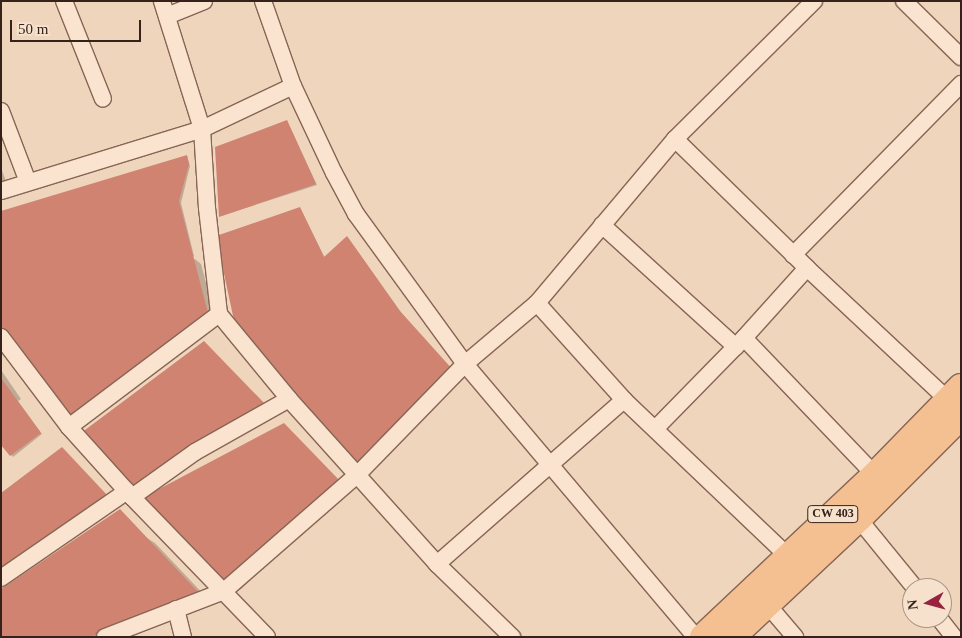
<!DOCTYPE html>
<html>
<head>
<meta charset="utf-8">
<style>
  body { margin:0 }
  #map { position:relative; width:962px; height:638px; overflow:hidden; background:#efd5bc; font-family:"Times New Roman",serif }
  div>[style] { position:absolute }
  .shadow>* { inset:0; background:#0003 }
  .building>* { inset:0; background:#cf8370 }
  .roads { filter:drop-shadow(1px 0 #876555) drop-shadow(-1px 0 #876555) drop-shadow(0 1px #876555) drop-shadow(0 -1px #876555) }
  .street>* { height:16px; margin:-8px; padding:0 8px; transform-origin:8px; border-radius:8px; background:#fae4cf }
  .primary>* { height:26px; margin:-13px; padding:0 13px; transform-origin:13px; border-radius:13px; background:#f5c091 }
  span { translate:-50% -50%; white-space:nowrap; text-align:center; line-height:1.15; -webkit-text-stroke:5px #f6e1cc; paint-order:stroke }
  .shield-label span { padding:1px 4px; background:#f6e1cc; border:1px solid; border-radius:4px; -webkit-text-stroke-width:0 }
  .shield-label { font-size:12px; color:#36221b; font-weight:700 }
  .frame { position:absolute; inset:0; border:2px solid #36221b; pointer-events:none }
  .north { position:absolute; left:902px; top:578px; width:50px; height:50px; box-sizing:border-box; background:#f6e1cc; border:1px solid #a99585; border-radius:50%; rotate:263deg; font-size:14px; font-weight:700; line-height:20px; text-align:center; color:#36221b }
  .north::after { content:''; display:block; margin:auto; width:18px; height:22px; background:#98233e; clip-path:polygon(50% 0,100% 100%,50% 72%,0 100%) }
  .scale { position:absolute; left:10px; top:20px; width:131px; height:22px; box-sizing:border-box; border:2px solid #36221b; border-top:0; padding-left:6px; font-size:15px; line-height:18px; white-space:nowrap; color:#36221b; -webkit-text-stroke:4px #f6e1cc; paint-order:stroke }
</style>
</head>
<body>
<div id="map">
  <div class="shadow">
    <i style="clip-path:polygon(287px 121px,317px 185px,221px 216px)"></i>
    <i style="clip-path:polygon(187px 156px,190px 166px,181px 203px,194px 256px,112px 318px,112px 321px,195px 259px,201px 264px,215px 317px,107px 397px,102px 394px,66px 420px,1px 326px,1px 212px)"></i>
    <i style="clip-path:polygon(1px 168px,9px 189px,1px 190px)"></i>
    <i style="clip-path:polygon(300px 208px,325px 258px,347px 238px,349px 239px,402px 314px,362px 467px)"></i>
    <i style="clip-path:polygon(1px 370px,21px 399px,18px 401px,42px 434px,13px 457px,1px 443px)"></i>
    <i style="clip-path:polygon(147px 538px,155px 543px,209px 600px,114px 637px,1px 637px)"></i>
    <i style="clip-path:polygon(293px 540px,241px 589px,233px 593px)"></i>
  </div>
  <div class="building">
    <i style="clip-path:polygon(287px 120px,316px 184px,219px 217px,215px 147px)"></i>
    <i style="clip-path:polygon(187px 155px,189px 164px,179px 201px,208px 313px,63px 420px,1px 328px,1px 211px)"></i>
    <i style="clip-path:polygon(300px 207px,324px 257px,347px 236px,400px 311px,454px 371px,359px 467px,239px 344px,216px 236px)"></i>
    <i style="clip-path:polygon(204px 341px,268px 407px,131px 489px,81px 433px)"></i>
    <i style="clip-path:polygon(1px 378px,41px 433px,10px 456px,1px 445px)"></i>
    <i style="clip-path:polygon(284px 423px,342px 483px,224px 589px,142px 498px)"></i>
    <i style="clip-path:polygon(62px 447px,108px 496px,1px 570px,1px 493px)"></i>
    <i style="clip-path:polygon(120px 509px,200px 594px,90px 637px,1px 637px,1px 589px)"></i>
  </div>
  <div class="roads">
    <div class="street">
      <i style="left:64px;top:1px;width:105px;rotate:68.3deg"></i>
      <i style="left:263px;top:1px;width:90px;rotate:70.6deg"></i>
      <i style="left:293px;top:86px;width:96px;rotate:64.8deg"></i>
      <i style="left:334px;top:173px;width:47px;rotate:61.8deg"></i>
      <i style="left:356px;top:214px;width:185px;rotate:54deg"></i>
      <i style="left:465px;top:364px;width:358px;rotate:49.8deg"></i>
      <i style="left:904px;top:1px;width:80px;rotate:44.5deg"></i>
      <i style="left:167px;top:16px;width:40px;rotate:-22deg"></i>
      <i style="left:293px;top:86px;width:101px;rotate:154.7deg"></i>
      <i style="left:202px;top:129px;width:79px;rotate:86.4deg"></i>
      <i style="left:207px;top:208px;width:107px;rotate:83.5deg"></i>
      <i style="left:219px;top:314px;width:110px;rotate:50.5deg"></i>
      <i style="left:289px;top:399px;width:222px;rotate:48.1deg"></i>
      <i style="left:437px;top:564px;width:105px;rotate:44.2deg"></i>
      <i style="left:1px;top:111px;width:76px;rotate:69.2deg"></i>
      <i style="left:675px;top:139px;width:185px;rotate:44.3deg"></i>
      <i style="left:807px;top:268px;width:193px;rotate:43.1deg"></i>
      <i style="left:1px;top:191px;width:210px;rotate:-17.1deg"></i>
      <i style="left:202px;top:129px;width:134px;rotate:-107.4deg"></i>
      <i style="left:602px;top:225px;width:181px;rotate:42.3deg"></i>
      <i style="left:793px;top:255px;width:240px;rotate:-45.5deg"></i>
      <i style="left:537px;top:303px;width:130px;rotate:48.1deg"></i>
      <i style="left:624px;top:400px;width:226px;rotate:43.6deg"></i>
      <i style="left:1px;top:337px;width:113px;rotate:52.9deg"></i>
      <i style="left:69px;top:427px;width:94px;rotate:48deg"></i>
      <i style="left:132px;top:497px;width:194px;rotate:46deg"></i>
      <i style="left:744px;top:338px;width:190px;rotate:46.3deg"></i>
      <i style="left:69px;top:427px;width:188px;rotate:-37deg"></i>
      <i style="left:655px;top:429px;width:127px;rotate:-45.6deg"></i>
      <i style="left:744px;top:338px;width:94px;rotate:-48deg"></i>
      <i style="left:132px;top:497px;width:77px;rotate:-35.5deg"></i>
      <i style="left:195px;top:452px;width:108px;rotate:-29.4deg"></i>
      <i style="left:853px;top:512px;width:98px;rotate:50.8deg"></i>
      <i style="left:437px;top:564px;width:249px;rotate:-41.3deg"></i>
      <i style="left:1px;top:578px;width:153px;rotate:-34.6deg"></i>
      <i style="left:766px;top:603px;width:45px;rotate:49.5deg"></i>
      <i style="left:176px;top:609px;width:29px;rotate:76deg"></i>
      <i style="left:939px;top:618px;width:24px;rotate:52deg"></i>
      <i style="left:105px;top:637px;width:128px;rotate:-21.1deg"></i>
      <i style="left:224px;top:591px;width:176px;rotate:-41.1deg"></i>
      <i style="left:357px;top:475px;width:155px;rotate:-45.8deg"></i>
      <i style="left:465px;top:364px;width:94px;rotate:-40.3deg"></i>
      <i style="left:537px;top:303px;width:214px;rotate:-49.9deg"></i>
      <i style="left:675px;top:139px;width:196px;rotate:-44.8deg"></i>
    </div>
    <div class="primary">
      <i style="left:703px;top:637px;width:236px;rotate:-43.3deg"></i>
      <i style="left:875px;top:475px;width:123px;rotate:-45.7deg"></i>
      <i style="left:732px;top:637px;width:174px;rotate:-43.1deg"></i>
      <i style="left:859px;top:518px;width:144px;rotate:-45deg"></i>
    </div>
  </div>
  <div class="shield-label">
    <span style="left:833px;top:514px">CW 403</span>
  </div>
  <div class="frame"></div>
  <div class="north">N</div>
  <div class="scale">50 m</div>
</div>
</body>
</html>
